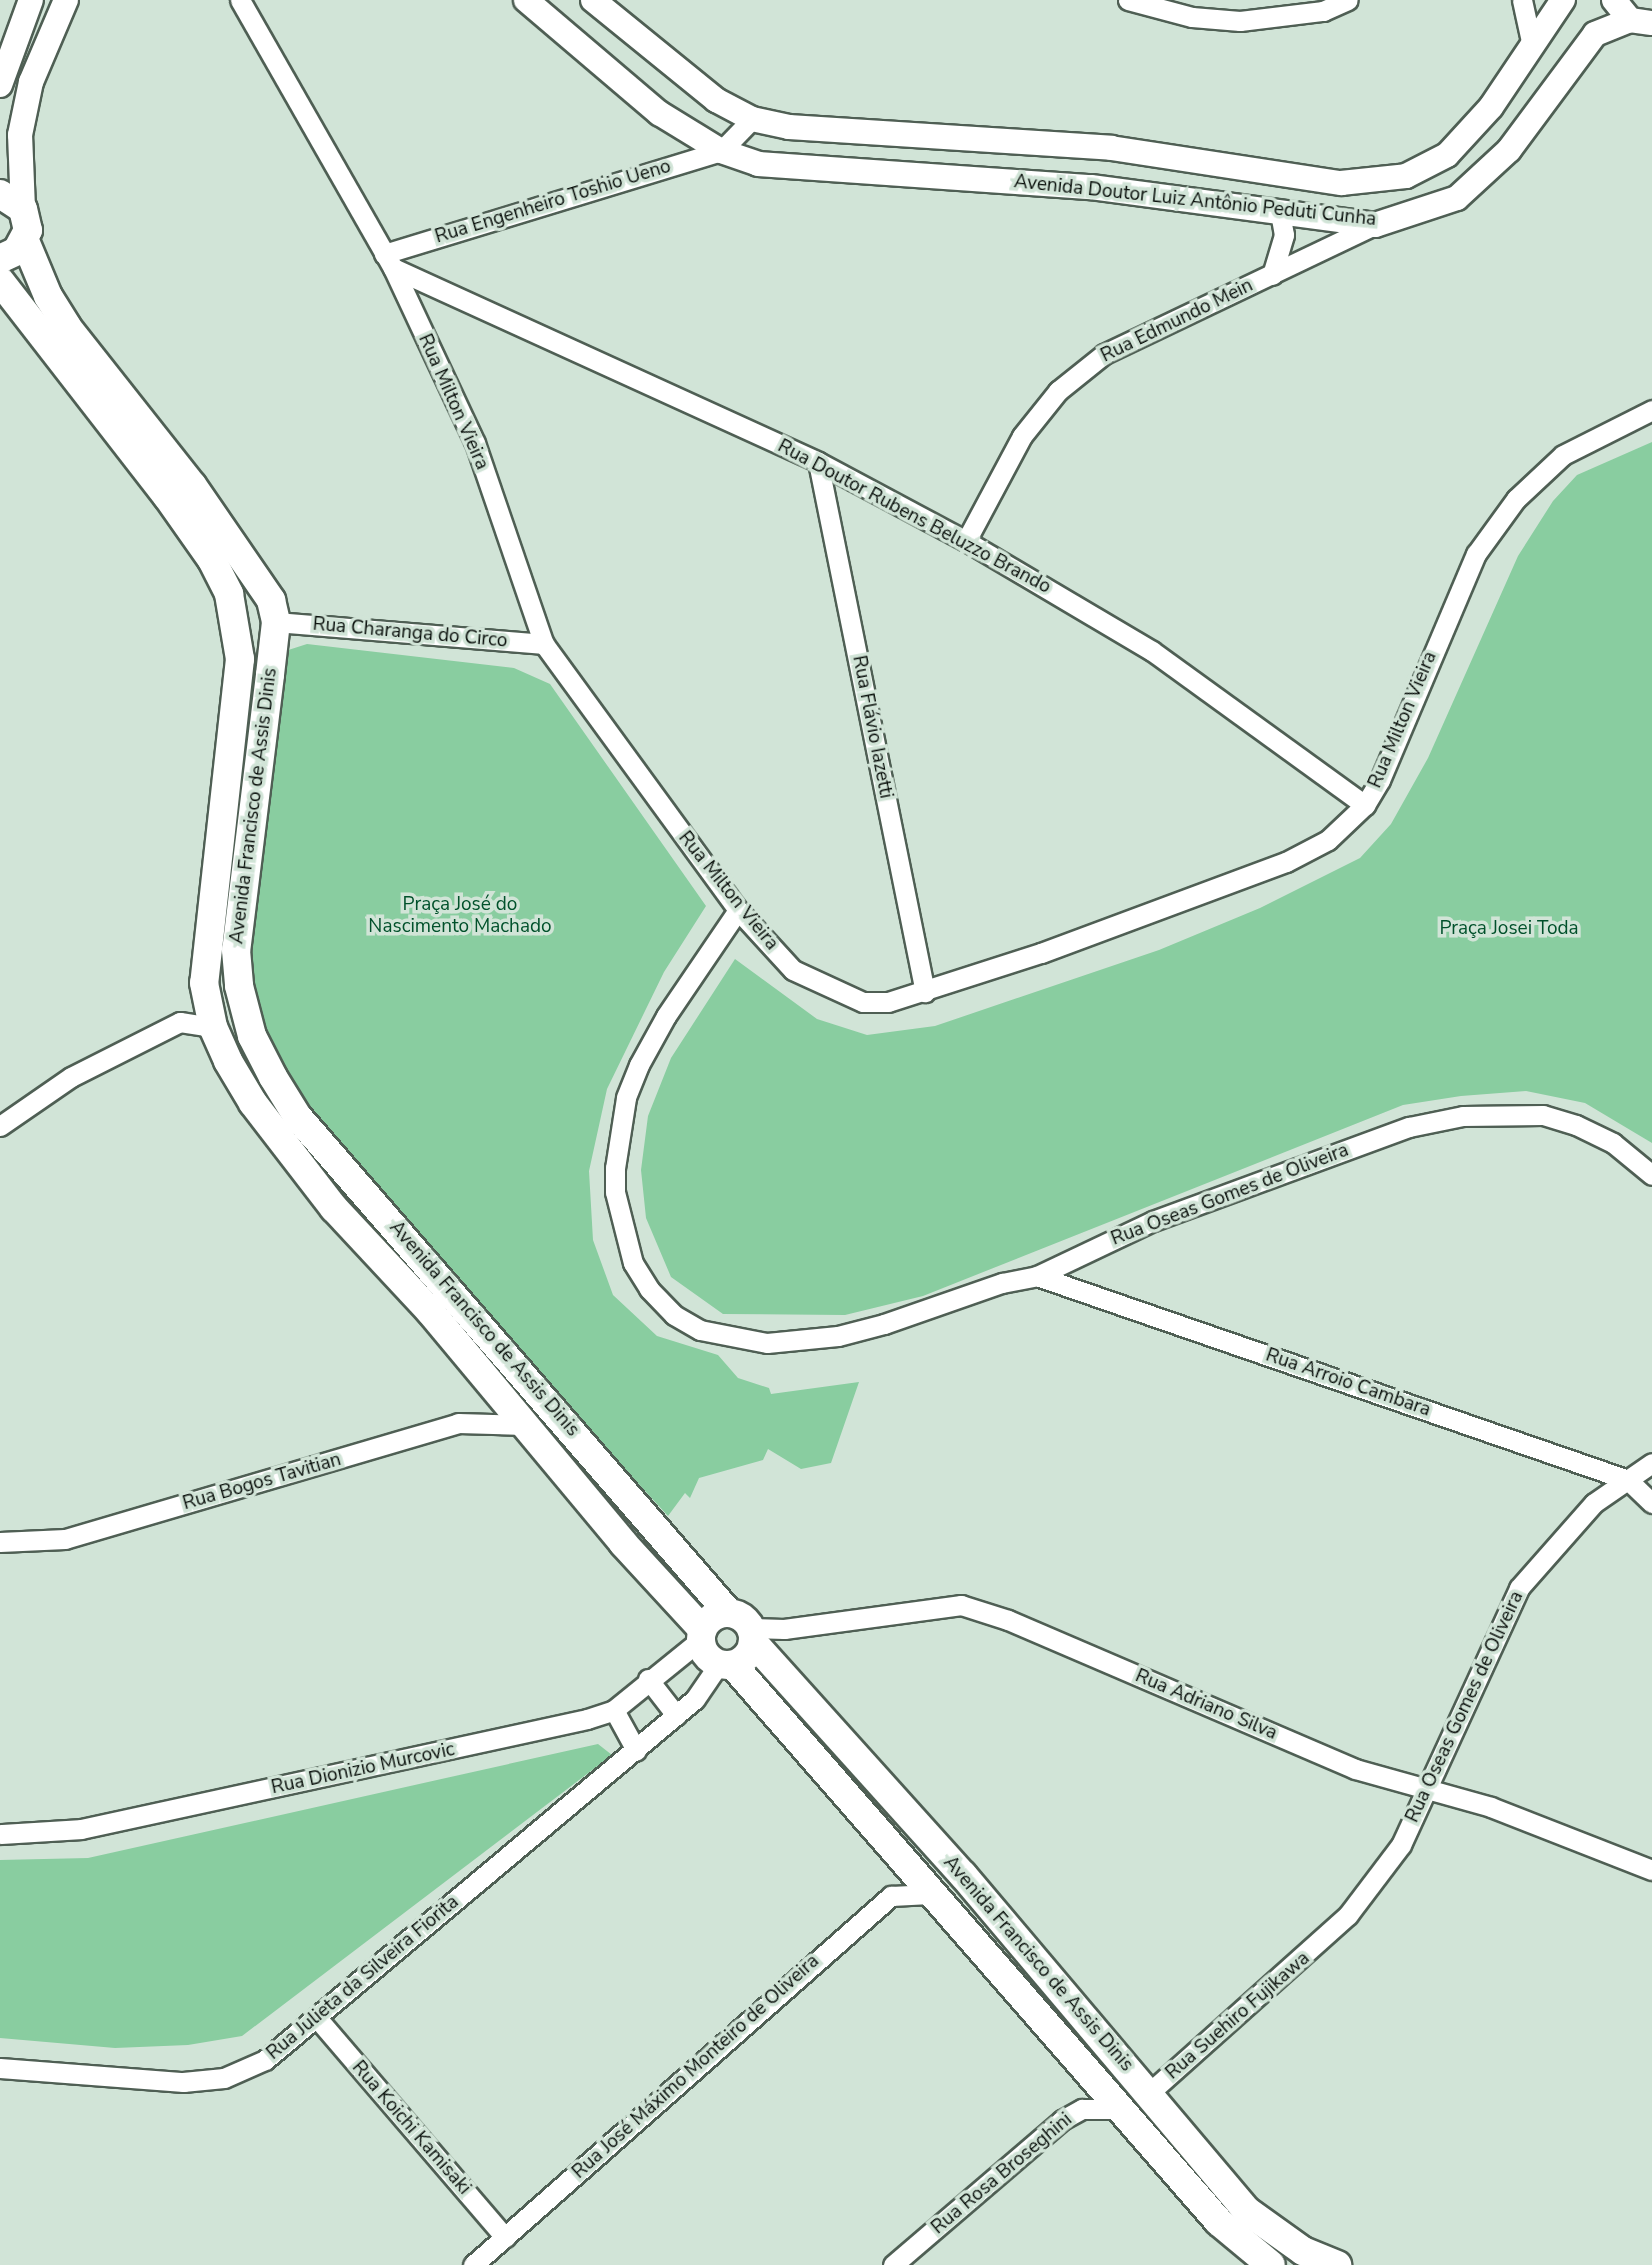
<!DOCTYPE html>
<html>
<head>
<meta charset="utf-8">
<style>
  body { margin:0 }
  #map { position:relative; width:1652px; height:2265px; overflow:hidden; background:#d1e4d7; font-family:"Nunito Sans",sans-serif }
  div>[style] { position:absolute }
  .green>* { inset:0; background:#89cda0 }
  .roads { filter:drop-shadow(2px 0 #4f5f54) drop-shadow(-2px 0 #4f5f54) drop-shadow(0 2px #4f5f54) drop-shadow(0 -2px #4f5f54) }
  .minor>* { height:19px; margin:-9.5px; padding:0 9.5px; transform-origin:9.5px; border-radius:9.5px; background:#fff }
  .tertiary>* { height:24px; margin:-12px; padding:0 12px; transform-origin:12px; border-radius:12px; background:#fff }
  .secondary>* { height:28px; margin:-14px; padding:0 14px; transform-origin:14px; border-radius:14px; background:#fff }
  .secondary>.ring { margin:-14px; padding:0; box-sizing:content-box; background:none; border:28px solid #fff; border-radius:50% }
  span { translate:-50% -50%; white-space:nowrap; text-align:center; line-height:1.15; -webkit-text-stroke:7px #d1e4d7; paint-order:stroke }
  .street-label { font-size:19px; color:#080e0a }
  .park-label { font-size:19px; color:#01512b }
</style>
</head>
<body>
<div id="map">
  <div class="green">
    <i style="clip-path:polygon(1652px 442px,1652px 1143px,1585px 1103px,1526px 1091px,1461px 1096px,1403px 1105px,923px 1296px,845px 1315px,723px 1314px,671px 1277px,646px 1218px,641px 1170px,648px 1116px,671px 1058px,735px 959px,817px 1019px,867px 1035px,935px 1026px,1159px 950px,1260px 908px,1360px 858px,1391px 824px,1428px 758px,1518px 556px,1553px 501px,1577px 475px)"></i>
    <i style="clip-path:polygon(307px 644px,514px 668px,550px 684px,706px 906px,664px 972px,607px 1089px,589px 1171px,593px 1240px,613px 1295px,657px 1336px,718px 1355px,738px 1378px,769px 1388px,771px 1394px,859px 1382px,831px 1463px,801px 1469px,768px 1449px,763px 1460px,699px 1478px,690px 1498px,685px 1493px,668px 1516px,500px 1333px,275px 1067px,258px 1020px,247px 940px,279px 653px)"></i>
    <i style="clip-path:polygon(598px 1744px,612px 1755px,242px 2036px,188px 2045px,115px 2048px,0 2038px,0 1860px,88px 1858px)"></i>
  </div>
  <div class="roads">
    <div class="minor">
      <i style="left:240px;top:0;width:309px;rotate:60.3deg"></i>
      <i style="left:393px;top:268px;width:193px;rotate:64.9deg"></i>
      <i style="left:475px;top:443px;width:213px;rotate:71.1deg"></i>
      <i style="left:544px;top:644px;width:329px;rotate:53.9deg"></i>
      <i style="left:738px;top:910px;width:81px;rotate:47.5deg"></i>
      <i style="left:793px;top:970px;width:77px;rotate:24.6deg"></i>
      <i style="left:863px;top:1002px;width:25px"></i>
      <i style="left:888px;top:1002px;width:161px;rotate:-17.8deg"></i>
      <i style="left:1041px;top:953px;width:261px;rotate:-20.4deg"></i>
      <i style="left:1286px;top:862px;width:47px;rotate:-27.6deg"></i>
      <i style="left:1328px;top:840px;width:51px;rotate:-43.4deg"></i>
      <i style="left:1365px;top:805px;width:29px;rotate:-59deg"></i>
      <i style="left:1380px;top:780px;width:246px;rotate:-67deg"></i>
      <i style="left:1476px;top:554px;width:68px;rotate:-54deg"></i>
      <i style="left:1516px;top:499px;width:64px;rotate:-43.1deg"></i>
      <i style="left:1563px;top:455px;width:100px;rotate:-26.8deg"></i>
      <i style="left:1128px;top:0;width:66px;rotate:14.9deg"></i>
      <i style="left:1192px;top:17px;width:48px;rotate:4.8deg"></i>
      <i style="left:1240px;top:21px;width:84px;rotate:-6.9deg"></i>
      <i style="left:1323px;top:11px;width:27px;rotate:-24deg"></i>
      <i style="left:1522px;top:0;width:47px;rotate:77.7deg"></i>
      <i style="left:384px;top:254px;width:352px;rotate:-17deg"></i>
      <i style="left:721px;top:151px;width:45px;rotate:-45.9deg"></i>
      <i style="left:393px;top:268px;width:467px;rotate:24.5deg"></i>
      <i style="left:818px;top:462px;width:168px;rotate:28.1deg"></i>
      <i style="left:966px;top:541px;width:216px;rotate:30.6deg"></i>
      <i style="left:1152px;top:651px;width:263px;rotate:35.9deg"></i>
      <i style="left:1272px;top:275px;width:42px;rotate:-73.3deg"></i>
      <i style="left:1284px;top:235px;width:22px;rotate:-100deg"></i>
      <i style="left:818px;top:462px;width:541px;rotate:78.59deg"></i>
      <i style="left:966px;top:541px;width:119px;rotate:-61.9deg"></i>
      <i style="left:1022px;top:436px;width:58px;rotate:-51.3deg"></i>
      <i style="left:1058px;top:391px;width:59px;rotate:-38.8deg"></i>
      <i style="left:1104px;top:354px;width:300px;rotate:-25.5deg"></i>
      <i style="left:276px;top:622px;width:269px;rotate:4.7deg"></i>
      <i style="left:738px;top:910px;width:128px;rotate:124.2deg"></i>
      <i style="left:666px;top:1016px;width:56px;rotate:118.9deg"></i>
      <i style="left:639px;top:1065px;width:35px;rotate:112deg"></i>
      <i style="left:626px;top:1098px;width:71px;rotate:98.9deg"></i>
      <i style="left:615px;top:1168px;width:24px;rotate:90deg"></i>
      <i style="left:615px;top:1192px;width:73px;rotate:75.8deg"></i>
      <i style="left:633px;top:1263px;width:31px;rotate:58deg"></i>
      <i style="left:649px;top:1289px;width:36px;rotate:46deg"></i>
      <i style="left:674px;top:1315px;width:30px;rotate:30deg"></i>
      <i style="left:700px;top:1330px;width:68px;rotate:11deg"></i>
      <i style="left:767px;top:1343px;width:71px;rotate:-5.6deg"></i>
      <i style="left:838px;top:1336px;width:48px;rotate:-14.6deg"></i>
      <i style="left:884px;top:1324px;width:125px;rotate:-19.2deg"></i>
      <i style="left:1002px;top:1283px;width:36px;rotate:-11deg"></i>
      <i style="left:1037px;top:1276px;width:128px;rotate:-25.4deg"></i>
      <i style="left:1153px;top:1221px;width:273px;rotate:-20.2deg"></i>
      <i style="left:1409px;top:1127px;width:55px;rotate:-11.5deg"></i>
      <i style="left:1463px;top:1116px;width:80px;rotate:-0.7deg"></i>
      <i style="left:1543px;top:1115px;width:34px;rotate:17deg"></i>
      <i style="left:1576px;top:1125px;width:41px;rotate:25.9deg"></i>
      <i style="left:1613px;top:1143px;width:50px;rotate:39.4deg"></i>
      <i style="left:0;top:1126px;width:86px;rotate:-34.6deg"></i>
      <i style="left:71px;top:1077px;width:122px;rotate:-26.8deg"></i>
      <i style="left:180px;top:1022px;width:33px;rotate:9deg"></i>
      <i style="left:1037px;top:1276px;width:625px;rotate:19.04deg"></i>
      <i style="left:1628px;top:1480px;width:33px;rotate:44deg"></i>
      <i style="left:0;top:1542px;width:65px;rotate:-2.6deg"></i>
      <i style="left:65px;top:1539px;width:410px;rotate:-16.4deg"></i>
      <i style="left:458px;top:1423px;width:66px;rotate:1.7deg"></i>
      <i style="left:752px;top:1628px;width:32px;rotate:2deg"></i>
      <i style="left:784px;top:1629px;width:179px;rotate:-7.7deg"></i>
      <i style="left:961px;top:1605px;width:49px;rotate:17.7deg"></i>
      <i style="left:1008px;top:1620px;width:378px;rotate:23.2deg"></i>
      <i style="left:1355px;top:1769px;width:141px;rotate:15.6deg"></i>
      <i style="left:1491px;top:1807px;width:173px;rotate:21.4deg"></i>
      <i style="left:648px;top:1679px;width:46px;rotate:52.1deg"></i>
      <i style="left:614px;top:1710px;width:46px;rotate:61.2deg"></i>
      <i style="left:0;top:1834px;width:81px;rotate:-3.5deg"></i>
      <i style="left:81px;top:1829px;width:518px;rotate:-12.26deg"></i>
      <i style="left:587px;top:1719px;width:28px;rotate:-18deg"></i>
      <i style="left:614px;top:1710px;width:111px;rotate:-39.1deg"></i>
      <i style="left:317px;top:2018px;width:289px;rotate:49.4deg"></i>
      <i style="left:0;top:2068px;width:184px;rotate:4.4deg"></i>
      <i style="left:183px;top:2082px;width:41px;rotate:-5.6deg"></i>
      <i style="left:224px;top:2078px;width:45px;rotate:-23.7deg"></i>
      <i style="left:265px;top:2060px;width:561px;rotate:-40.01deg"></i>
      <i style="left:695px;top:1699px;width:42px;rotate:-55.6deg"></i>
      <i style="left:1149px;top:2093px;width:267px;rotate:-41.8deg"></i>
      <i style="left:1348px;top:1915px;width:88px;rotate:-52.9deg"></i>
      <i style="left:1401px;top:1845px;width:283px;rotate:-65.3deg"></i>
      <i style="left:1519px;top:1588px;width:113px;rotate:-48.6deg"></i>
      <i style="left:1594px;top:1503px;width:70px;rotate:-34.6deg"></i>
      <i style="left:473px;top:2265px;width:558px;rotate:-41.44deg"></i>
      <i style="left:891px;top:1896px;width:39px;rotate:-3deg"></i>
      <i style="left:893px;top:2265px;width:223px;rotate:-40.6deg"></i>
      <i style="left:1062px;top:2120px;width:23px;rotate:-29deg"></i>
      <i style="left:1082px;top:2109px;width:39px"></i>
    </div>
    <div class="tertiary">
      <i style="left:526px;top:0;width:175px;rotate:40.4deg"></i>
      <i style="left:659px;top:113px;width:73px;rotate:31.5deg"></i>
      <i style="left:721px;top:151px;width:39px;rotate:19deg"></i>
      <i style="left:758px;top:164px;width:334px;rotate:4deg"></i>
      <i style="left:1091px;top:187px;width:287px;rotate:7.6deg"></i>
      <i style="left:1375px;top:225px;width:86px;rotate:-18.2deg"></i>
      <i style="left:1457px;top:198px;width:71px;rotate:-42.7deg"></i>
      <i style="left:1509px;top:150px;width:144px;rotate:-53.4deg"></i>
      <i style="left:1595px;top:34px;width:38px;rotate:-22deg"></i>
      <i style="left:1630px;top:20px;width:22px;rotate:8deg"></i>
      <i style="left:593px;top:0;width:159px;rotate:39.1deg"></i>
      <i style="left:716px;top:100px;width:41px;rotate:27.8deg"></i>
      <i style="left:752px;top:119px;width:38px;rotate:12deg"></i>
      <i style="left:789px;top:127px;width:323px;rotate:3.7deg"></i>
      <i style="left:1111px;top:148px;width:233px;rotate:8.7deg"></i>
      <i style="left:1341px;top:183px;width:65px;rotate:-6.1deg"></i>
      <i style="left:1406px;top:176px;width:46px;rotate:-27.1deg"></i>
      <i style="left:1447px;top:155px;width:65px;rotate:-47.5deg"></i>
      <i style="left:1491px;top:107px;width:129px;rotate:-56.1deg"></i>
      <i style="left:1614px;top:0;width:26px;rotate:51deg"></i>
      <i style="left:0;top:85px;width:90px;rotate:-70deg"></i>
      <i style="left:23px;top:209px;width:74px;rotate:-92.3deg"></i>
      <i style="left:20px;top:135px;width:54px;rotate:-78.3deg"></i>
      <i style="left:31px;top:82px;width:89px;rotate:-66.9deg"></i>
    </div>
    <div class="secondary">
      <i style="left:0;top:194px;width:27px;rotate:33deg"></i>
      <i style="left:23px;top:209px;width:22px;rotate:77deg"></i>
      <i style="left:28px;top:230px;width:24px;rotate:118deg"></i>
      <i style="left:17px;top:251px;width:19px;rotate:155deg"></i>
      <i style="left:25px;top:241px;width:60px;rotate:67.3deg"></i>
      <i style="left:48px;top:296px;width:36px;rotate:58deg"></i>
      <i style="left:67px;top:327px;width:201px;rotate:51.7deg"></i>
      <i style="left:192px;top:485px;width:140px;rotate:55.5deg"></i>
      <i style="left:271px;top:600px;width:23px;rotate:77deg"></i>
      <i style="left:276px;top:622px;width:53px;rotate:96.5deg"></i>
      <i style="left:270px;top:675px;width:277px;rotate:97deg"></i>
      <i style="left:236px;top:950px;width:36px;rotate:85deg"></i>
      <i style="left:239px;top:986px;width:52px;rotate:75.4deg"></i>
      <i style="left:252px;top:1036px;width:46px;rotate:62.9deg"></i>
      <i style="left:273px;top:1077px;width:46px;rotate:58.4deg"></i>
      <i style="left:297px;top:1116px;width:656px;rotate:49.02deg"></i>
      <i style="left:0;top:281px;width:272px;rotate:52.2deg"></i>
      <i style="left:167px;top:496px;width:78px;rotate:54.9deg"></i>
      <i style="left:212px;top:560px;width:38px;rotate:63deg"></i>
      <i style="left:229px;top:594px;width:66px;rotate:80.4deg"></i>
      <i style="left:240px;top:659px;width:326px;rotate:96.3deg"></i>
      <i style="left:204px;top:983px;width:45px;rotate:78.4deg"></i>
      <i style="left:213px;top:1027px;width:37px;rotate:66deg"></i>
      <i style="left:228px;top:1061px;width:49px;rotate:59.2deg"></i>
      <i style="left:253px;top:1103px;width:133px;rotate:52.4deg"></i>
      <i style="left:334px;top:1208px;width:141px;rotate:47deg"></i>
      <i style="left:430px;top:1311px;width:302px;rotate:50.2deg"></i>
      <i style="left:623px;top:1543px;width:117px;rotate:47.4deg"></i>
      <i class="ring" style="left:701px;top:1613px;width:24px;height:24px"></i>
      <i style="left:753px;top:1642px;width:314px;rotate:48deg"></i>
      <i style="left:963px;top:1875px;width:440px;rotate:49.8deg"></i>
      <i style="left:1247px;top:2211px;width:69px;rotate:35.5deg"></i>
      <i style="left:1303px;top:2251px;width:37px;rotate:22deg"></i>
      <i style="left:733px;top:1665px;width:739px;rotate:48.89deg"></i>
      <i style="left:1219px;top:2222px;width:67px;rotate:39.6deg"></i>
    </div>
  </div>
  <div class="street-label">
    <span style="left:1195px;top:201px;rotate:6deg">Avenida Doutor Luiz Antônio Peduti Cunha</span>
    <span style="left:553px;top:202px;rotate:-17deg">Rua Engenheiro Toshio Ueno</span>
    <span style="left:1177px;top:321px;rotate:-26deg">Rua Edmundo Mein</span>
    <span style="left:453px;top:402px;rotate:66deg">Rua Milton Vieira</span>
    <span style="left:914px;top:517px;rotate:28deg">Rua Doutor Rubens Beluzzo Brando</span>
    <span style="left:410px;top:633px;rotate:5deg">Rua Charanga do Circo</span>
    <span style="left:1403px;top:720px;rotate:-67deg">Rua Milton Vieira</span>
    <span style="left:872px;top:727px;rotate:79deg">Rua Flávio Iazetti</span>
    <span style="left:254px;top:806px;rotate:-83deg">Avenida Francisco de Assis Dinis</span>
    <span style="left:728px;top:891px;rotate:51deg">Rua Milton Vieira</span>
    <span style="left:1230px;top:1195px;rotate:-21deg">Rua Oseas Gomes de Oliveira</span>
    <span style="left:484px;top:1329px;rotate:49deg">Avenida Francisco de Assis Dinis</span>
    <span style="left:1348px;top:1383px;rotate:19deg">Rua Arroio Cambara</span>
    <span style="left:262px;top:1482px;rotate:-16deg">Rua Bogos Tavitian</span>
    <span style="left:1206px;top:1705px;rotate:23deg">Rua Adriano Silva</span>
    <span style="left:1465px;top:1707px;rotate:-65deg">Rua Oseas Gomes de Oliveira</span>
    <span style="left:363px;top:1769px;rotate:-12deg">Rua Dionizio Murcovic</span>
    <span style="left:1038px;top:1964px;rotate:49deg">Avenida Francisco de Assis Dinis</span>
    <span style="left:363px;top:1978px;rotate:-40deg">Rua Julieta da Silveira Fiorita</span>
    <span style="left:1238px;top:2016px;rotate:-41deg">Rua Suehiro Fujikawa</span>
    <span style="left:696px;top:2067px;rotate:-42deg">Rua José Máximo Monteiro de Oliveira</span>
    <span style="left:411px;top:2128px;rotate:49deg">Rua Koichi Kamisaki</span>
    <span style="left:1002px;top:2174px;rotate:-40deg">Rua Rosa Broseghini</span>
  </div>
  <div class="park-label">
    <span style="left:460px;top:916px">Praça José do<br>Nascimento Machado</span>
    <span style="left:1509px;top:929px">Praça Josei Toda</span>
  </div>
</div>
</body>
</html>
